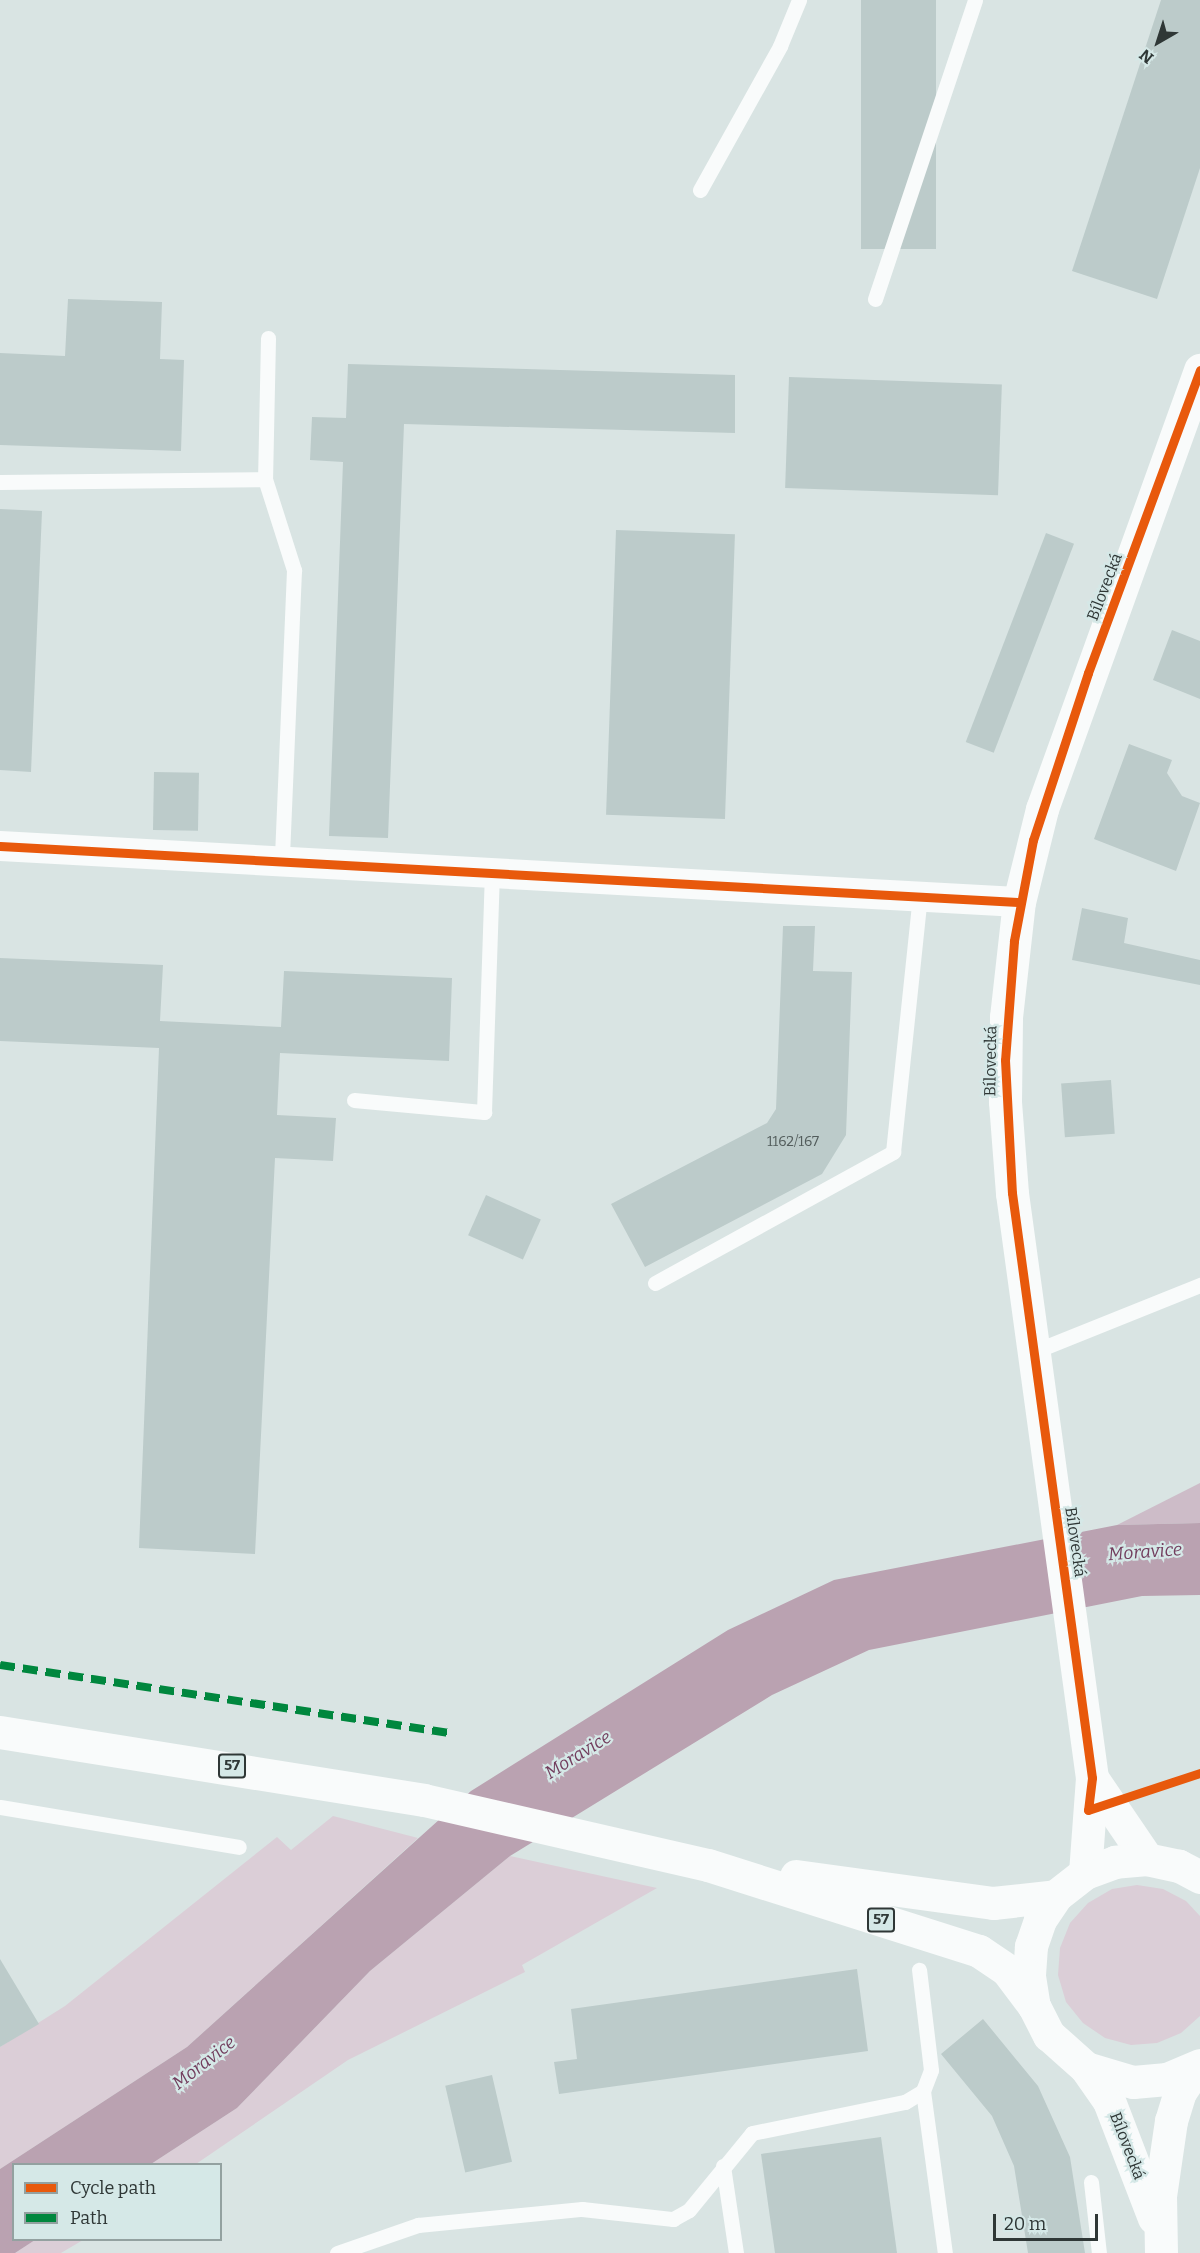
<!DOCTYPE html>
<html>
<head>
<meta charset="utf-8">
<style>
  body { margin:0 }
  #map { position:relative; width:1200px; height:2253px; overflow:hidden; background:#d9e4e3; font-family:Bitter,serif }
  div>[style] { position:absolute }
  .green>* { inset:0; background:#dbced7 }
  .forest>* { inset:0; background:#cdbcc8 }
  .water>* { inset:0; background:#baa2b1 }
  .building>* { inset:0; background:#bccbca; transform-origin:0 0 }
  .service>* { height:15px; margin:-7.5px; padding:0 7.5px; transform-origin:7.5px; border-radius:7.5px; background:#f9fbfb }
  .minor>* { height:30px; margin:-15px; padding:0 15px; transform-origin:15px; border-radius:15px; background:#f9fbfb }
  .secondary>* { height:33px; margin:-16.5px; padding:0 16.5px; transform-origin:16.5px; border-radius:16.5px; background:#f9fbfb }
  .primary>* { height:33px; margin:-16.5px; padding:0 16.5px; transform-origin:16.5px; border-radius:16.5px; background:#f9fbfb }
  .quiet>* { height:8px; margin-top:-4px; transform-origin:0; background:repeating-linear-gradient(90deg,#00873e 0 15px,transparent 0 23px) }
  .cycleway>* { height:9px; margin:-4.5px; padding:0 4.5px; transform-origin:4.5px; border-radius:4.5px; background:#e8590c }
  span { translate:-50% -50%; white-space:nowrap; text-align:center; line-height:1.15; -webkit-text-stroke:4.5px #d5e8e7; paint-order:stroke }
  .number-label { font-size:14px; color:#525c5b }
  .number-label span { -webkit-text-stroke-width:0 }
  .shield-label span { padding:2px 4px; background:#d5e8e7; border:2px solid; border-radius:4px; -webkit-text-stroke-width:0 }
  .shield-label { font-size:15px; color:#2f3736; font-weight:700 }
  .street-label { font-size:16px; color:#2f3736 }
  .water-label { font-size:18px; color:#723d5d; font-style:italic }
  .legend { position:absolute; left:12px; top:2163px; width:210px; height:78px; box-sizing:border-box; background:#d5e8e7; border:2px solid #93a1a0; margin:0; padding:8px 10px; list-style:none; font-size:18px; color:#2f3736 }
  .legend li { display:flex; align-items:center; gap:12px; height:30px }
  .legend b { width:30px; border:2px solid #93a1a0 }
  .north { position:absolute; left:1128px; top:12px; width:60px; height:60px; -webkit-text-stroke:4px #d5e8e7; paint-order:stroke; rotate:219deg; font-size:16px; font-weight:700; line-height:24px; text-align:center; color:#2f3736 }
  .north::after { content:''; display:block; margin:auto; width:21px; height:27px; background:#2f3736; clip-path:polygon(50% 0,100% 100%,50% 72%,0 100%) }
  .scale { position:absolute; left:993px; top:2214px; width:105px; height:27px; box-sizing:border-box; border:3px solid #2f3736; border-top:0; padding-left:8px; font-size:18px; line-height:21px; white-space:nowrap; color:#2f3736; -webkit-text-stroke:4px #d5e8e7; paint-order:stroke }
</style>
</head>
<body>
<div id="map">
  <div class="green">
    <i style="clip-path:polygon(333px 1816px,418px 1838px,187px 2047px,0 2169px,0 2047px,65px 2006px,277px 1837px,291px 1850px)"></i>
    <i style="clip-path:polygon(510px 1856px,657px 1888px,522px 1965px,525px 1972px,348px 2060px,196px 2164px,151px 2164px,237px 2108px,370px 1971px)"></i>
    <i style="clip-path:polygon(1137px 1885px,1163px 1889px,1186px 1901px,1200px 1916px,1200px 2016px,1181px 2033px,1157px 2043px,1131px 2045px,1105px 2038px,1083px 2023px,1066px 2002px,1058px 1975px,1060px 1948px,1070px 1923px,1088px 1903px,1112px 1889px)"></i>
    <i style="clip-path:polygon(35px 2240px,83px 2240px,61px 2253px,15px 2253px)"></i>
  </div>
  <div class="forest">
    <i style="clip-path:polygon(1200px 1483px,1200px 1523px,1117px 1525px)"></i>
  </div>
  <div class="water">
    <i style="clip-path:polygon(1200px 1523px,1200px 1595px,1142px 1596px,869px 1650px,772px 1695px,510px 1856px,370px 1971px,237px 2108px,151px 2164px,14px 2164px,14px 2240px,35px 2240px,15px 2253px,0 2253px,0 2169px,187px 2047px,471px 1791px,728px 1630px,834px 1580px,1117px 1525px)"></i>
  </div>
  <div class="building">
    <i style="left:861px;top:0;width:75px;height:249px"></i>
    <i style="clip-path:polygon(1161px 0,1200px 0,1200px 168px,1157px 299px,1072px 271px)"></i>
    <i style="clip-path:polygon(68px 299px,162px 302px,160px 359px,184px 360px,181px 451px,0 445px,0 353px,65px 356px)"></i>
    <i style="clip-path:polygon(348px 364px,735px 375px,735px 433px,404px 424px,388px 838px,329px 836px,343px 462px,310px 460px,312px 417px,346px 418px)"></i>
    <i style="left:789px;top:377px;width:213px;height:111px;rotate:2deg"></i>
    <i style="clip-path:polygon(0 509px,42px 511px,31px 772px,0 770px)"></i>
    <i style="left:616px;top:530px;width:119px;height:285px;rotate:2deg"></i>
    <i style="left:1046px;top:533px;width:30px;height:224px;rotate:21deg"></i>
    <i style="clip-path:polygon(1172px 630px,1200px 641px,1200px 699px,1153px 680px)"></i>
    <i style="clip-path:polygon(1129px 744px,1172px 760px,1167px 773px,1182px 796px,1200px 803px,1176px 871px,1094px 839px)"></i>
    <i style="left:154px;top:772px;width:45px;height:58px;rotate:1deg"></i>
    <i style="clip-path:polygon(1082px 908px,1128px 918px,1124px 943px,1200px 960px,1200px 985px,1072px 960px)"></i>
    <i style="clip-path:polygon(783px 926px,815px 926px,813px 971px,852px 972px,846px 1135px,822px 1174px,645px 1267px,611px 1204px,767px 1123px,776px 1109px)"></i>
    <i style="clip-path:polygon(0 958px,163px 965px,160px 1021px,281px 1027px,284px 971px,452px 978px,449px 1061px,280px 1053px,277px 1115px,336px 1118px,333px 1161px,275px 1158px,255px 1554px,139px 1548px,159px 1048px,0 1041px)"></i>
    <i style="left:1111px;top:1080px;width:54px;height:50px;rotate:86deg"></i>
    <i style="left:486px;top:1195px;width:60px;height:44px;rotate:24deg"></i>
    <i style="clip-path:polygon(0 1959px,39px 2024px,0 2047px)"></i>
    <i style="clip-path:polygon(857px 1969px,868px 2051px,559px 2094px,554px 2062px,577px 2059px,571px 2009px)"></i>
    <i style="clip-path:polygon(983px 2019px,1038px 2086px,1070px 2157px,1085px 2253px,1028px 2253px,1014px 2166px,992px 2116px,941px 2054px)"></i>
    <i style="left:492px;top:2075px;width:89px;height:48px;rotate:77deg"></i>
    <i style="clip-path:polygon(881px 2137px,897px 2253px,775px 2253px,761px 2154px)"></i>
  </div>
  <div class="service">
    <i style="left:700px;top:190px;width:165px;rotate:-60.9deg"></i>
    <i style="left:780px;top:46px;width:50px;rotate:-67.6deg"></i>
    <i style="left:875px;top:299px;width:315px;rotate:-71.5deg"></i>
    <i style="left:268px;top:338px;width:141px;rotate:91.2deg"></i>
    <i style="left:265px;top:479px;width:96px;rotate:72.3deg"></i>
    <i style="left:294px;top:570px;width:292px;rotate:92.4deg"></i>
    <i style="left:0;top:482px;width:265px;rotate:-0.6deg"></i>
    <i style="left:354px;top:1100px;width:131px;rotate:5.3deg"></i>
    <i style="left:484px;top:1112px;width:239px;rotate:-88.1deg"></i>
    <i style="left:655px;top:1283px;width:272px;rotate:-28.8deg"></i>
    <i style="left:893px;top:1152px;width:256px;rotate:-84deg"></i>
    <i style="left:1033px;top:1352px;width:180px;rotate:-21.9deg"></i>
    <i style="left:0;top:1807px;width:242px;rotate:9.5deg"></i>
    <i style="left:923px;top:2091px;width:163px;rotate:82.3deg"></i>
    <i style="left:723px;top:2166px;width:88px;rotate:81.5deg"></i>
    <i style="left:1091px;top:2182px;width:71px;rotate:83.6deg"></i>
    <i style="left:337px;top:2253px;width:86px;rotate:-19.1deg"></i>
    <i style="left:418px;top:2225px;width:165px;rotate:-5.6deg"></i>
    <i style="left:582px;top:2209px;width:92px;rotate:6.3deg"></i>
    <i style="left:673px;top:2219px;width:18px;rotate:-29deg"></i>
    <i style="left:689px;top:2210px;width:99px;rotate:-50.7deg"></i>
    <i style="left:752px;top:2133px;width:156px;rotate:-11.5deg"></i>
    <i style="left:905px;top:2102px;width:21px;rotate:-31deg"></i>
    <i style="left:923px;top:2091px;width:22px;rotate:-69deg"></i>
    <i style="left:931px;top:2070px;width:101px;rotate:-96.8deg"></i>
  </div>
  <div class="minor">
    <i style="left:0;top:846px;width:1021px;rotate:3.15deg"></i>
  </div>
  <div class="secondary">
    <i style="left:1092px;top:1778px;width:98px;rotate:55.8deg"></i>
    <i style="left:1085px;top:1873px;width:95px;rotate:-85.8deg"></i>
    <i style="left:1092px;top:1778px;width:590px;rotate:-97.79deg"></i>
    <i style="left:1012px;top:1193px;width:92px;rotate:-94.4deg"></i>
    <i style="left:1005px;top:1101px;width:84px;rotate:-89.3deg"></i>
    <i style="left:1006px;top:1017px;width:116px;rotate:-83.6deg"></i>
    <i style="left:1019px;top:902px;width:96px;rotate:-76.1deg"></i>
    <i style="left:1042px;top:809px;width:467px;rotate:-70.2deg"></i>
    <i style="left:1086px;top:2068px;width:40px;rotate:55.1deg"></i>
    <i style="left:1109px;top:2101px;width:125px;rotate:69deg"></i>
    <i style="left:1161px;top:2253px;width:57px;rotate:-91deg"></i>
    <i style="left:1160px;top:2196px;width:76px;rotate:-81.7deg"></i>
    <i style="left:1171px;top:2121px;width:30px;rotate:-73deg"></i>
    <i style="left:1180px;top:2092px;width:30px;rotate:-56deg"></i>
  </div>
  <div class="primary">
    <i style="left:0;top:1732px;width:429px;rotate:9.1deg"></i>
    <i style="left:424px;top:1800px;width:291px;rotate:12.9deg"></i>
    <i style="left:708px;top:1865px;width:284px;rotate:17.6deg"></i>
    <i style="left:979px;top:1951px;width:34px;rotate:34deg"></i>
    <i style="left:1007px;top:1970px;width:45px;rotate:53.1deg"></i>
    <i style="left:796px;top:1876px;width:199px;rotate:7.8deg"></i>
    <i style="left:993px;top:1903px;width:63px;rotate:-6.3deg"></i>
    <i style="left:1200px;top:1877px;width:24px;rotate:-152deg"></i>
    <i style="left:1179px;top:1866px;width:33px;rotate:-168deg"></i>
    <i style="left:1147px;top:1859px;width:32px;rotate:175deg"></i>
    <i style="left:1115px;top:1862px;width:32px;rotate:160deg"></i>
    <i style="left:1085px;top:1873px;width:37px;rotate:142deg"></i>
    <i style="left:1056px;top:1896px;width:29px;rotate:124deg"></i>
    <i style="left:1040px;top:1920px;width:28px;rotate:109deg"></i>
    <i style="left:1031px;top:1946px;width:30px;rotate:94deg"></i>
    <i style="left:1029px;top:1976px;width:30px;rotate:81deg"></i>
    <i style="left:1034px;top:2006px;width:33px;rotate:63deg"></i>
    <i style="left:1049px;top:2035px;width:50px;rotate:41.7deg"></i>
    <i style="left:1086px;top:2068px;width:49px;rotate:16.6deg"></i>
    <i style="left:1133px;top:2082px;width:34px;rotate:-5deg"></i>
    <i style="left:1167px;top:2079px;width:36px;rotate:-23deg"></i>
  </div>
  <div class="quiet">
    <i style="left:0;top:1665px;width:456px;rotate:8.6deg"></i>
  </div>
  <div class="cycleway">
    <i style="left:1200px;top:370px;width:323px;rotate:110.3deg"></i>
    <i style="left:1088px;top:673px;width:176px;rotate:108.2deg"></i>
    <i style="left:1033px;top:840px;width:103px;rotate:100.7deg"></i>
    <i style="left:1014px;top:941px;width:119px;rotate:94.3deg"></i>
    <i style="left:1005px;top:1060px;width:133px;rotate:87deg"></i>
    <i style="left:1012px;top:1193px;width:590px;rotate:82.21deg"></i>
    <i style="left:1092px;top:1778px;width:32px;rotate:97deg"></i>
    <i style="left:1088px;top:1810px;width:118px;rotate:-18.3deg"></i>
    <i style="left:0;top:846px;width:1021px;rotate:3.15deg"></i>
  </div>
  <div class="number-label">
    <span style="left:793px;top:1142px">1162/167</span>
  </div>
  <div class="shield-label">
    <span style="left:232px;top:1766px">57</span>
    <span style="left:881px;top:1920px">57</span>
  </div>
  <div class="street-label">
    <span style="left:1105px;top:587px;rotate:-69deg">Bílovecká</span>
    <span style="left:991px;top:1061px;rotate:-89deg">Bílovecká</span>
    <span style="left:1075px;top:1542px;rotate:82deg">Bílovecká</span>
    <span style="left:1127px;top:2146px;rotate:69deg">Bílovecká</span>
  </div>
  <div class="water-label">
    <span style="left:1145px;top:1552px;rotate:-4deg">Moravice</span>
    <span style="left:578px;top:1755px;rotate:-32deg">Moravice</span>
    <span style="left:204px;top:2063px;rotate:-38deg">Moravice</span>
  </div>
  <ul class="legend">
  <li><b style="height:8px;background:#e8590c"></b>Cycle path</li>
  <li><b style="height:8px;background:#00873e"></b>Path</li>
  </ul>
  <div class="north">N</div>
  <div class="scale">20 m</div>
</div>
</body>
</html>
